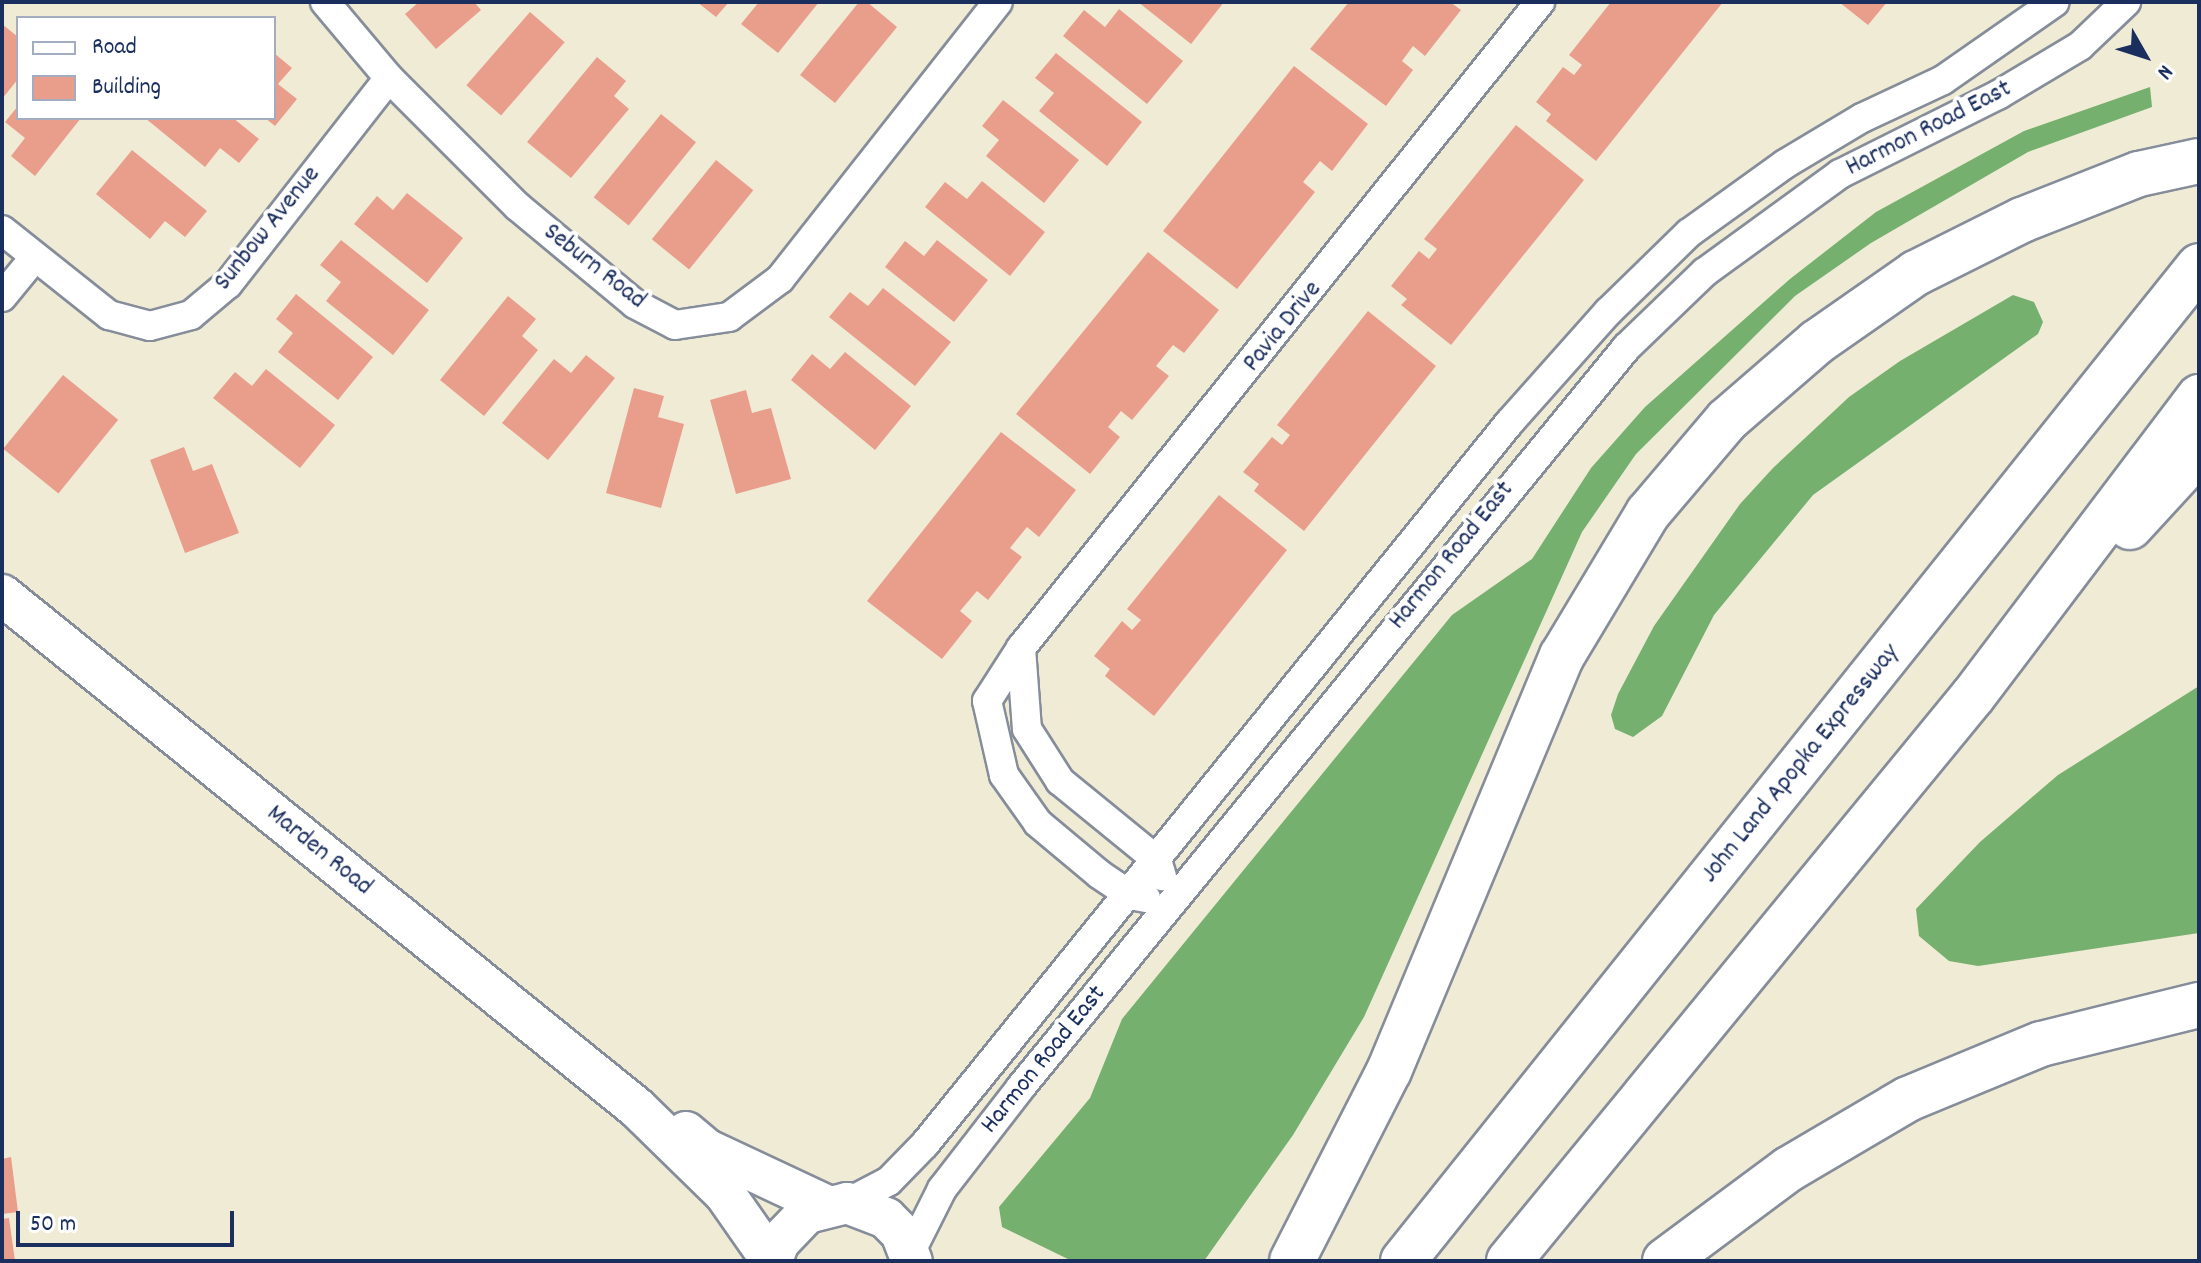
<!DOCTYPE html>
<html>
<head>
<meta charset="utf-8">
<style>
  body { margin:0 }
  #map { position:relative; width:2201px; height:1263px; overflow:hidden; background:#f0ebd5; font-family:Dekko,sans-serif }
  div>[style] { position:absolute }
  .forest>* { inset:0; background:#75b06e }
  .building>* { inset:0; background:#e99e8c; transform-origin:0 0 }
  .roads { filter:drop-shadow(2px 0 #868d9a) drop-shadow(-2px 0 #868d9a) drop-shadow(0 2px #868d9a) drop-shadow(0 -2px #868d9a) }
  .street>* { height:28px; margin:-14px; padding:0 14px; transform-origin:14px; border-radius:14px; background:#fff }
  .secondary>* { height:40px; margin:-20px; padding:0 20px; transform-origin:20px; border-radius:20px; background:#fff }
  .highway>* { height:44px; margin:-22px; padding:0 22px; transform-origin:22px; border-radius:22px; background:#fff }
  span { translate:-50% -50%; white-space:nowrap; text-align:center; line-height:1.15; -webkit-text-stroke:8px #fff; paint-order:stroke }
  .street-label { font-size:26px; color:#1b2f5e }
  .frame { position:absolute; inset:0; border:4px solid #1b2f5e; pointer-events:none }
  .legend { position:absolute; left:16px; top:16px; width:260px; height:104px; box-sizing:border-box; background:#fff; border:2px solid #a4acbf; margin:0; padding:10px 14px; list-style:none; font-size:24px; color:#1b2f5e }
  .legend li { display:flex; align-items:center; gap:16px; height:40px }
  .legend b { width:40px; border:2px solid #a4acbf }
  .north { position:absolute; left:2105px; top:16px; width:80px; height:80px; -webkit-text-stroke:6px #fff; paint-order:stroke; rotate:129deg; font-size:22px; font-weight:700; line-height:32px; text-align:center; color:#1b2f5e }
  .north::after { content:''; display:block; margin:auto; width:28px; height:36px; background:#1b2f5e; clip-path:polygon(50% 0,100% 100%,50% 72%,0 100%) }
  .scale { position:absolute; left:16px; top:1211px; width:218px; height:36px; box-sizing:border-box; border:4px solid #1b2f5e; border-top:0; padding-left:10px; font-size:24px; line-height:28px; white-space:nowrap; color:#1b2f5e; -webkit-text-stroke:6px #fff; paint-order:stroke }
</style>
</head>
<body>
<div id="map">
  <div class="forest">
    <i style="clip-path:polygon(2150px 87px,2152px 107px,2028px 152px,1871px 243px,1795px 296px,1636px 454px,1582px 532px,1364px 1017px,1293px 1135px,1204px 1261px,1072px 1261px,1002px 1227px,999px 1207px,1090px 1098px,1122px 1019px,1452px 615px,1532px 559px,1591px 468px,1645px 407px,1790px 279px,1876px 212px,2024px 131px)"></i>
    <i style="clip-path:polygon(2013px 295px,2034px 302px,2043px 322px,2038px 334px,1813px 495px,1714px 615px,1662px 716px,1633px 737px,1615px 729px,1611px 715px,1618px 694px,1654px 626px,1740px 504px,1773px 468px,1849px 397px,1900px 361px)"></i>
    <i style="clip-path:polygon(2199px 686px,2199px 933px,1978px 966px,1949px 961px,1919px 936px,1916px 909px,1980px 842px,2058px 775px)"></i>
  </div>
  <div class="building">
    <i style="clip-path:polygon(419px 2px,474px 2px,481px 10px,436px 49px,405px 14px)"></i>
    <i style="clip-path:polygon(697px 2px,729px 2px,716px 17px)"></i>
    <i style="clip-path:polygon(759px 2px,819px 2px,778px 53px,741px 24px)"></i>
    <i style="clip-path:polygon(859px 2px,867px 2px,897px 27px,835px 103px,800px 75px)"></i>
    <i style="clip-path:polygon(1138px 2px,1224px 2px,1191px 44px)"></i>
    <i style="clip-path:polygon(1349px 2px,1450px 2px,1461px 10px,1425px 56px,1413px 46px,1402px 61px,1413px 70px,1386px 106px,1310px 49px)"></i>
    <i style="clip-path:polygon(1611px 2px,1723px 2px,1596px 161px,1546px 121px,1551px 114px,1536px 102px,1563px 67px,1574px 75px,1582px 65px,1569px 55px)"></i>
    <i style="clip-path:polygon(1839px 2px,1887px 2px,1868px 25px)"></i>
    <i style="clip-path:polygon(1119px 9px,1183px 61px,1147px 104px,1063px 36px,1084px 10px,1105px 27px)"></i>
    <i style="left:530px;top:12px;width:46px;height:97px;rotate:41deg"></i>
    <i style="clip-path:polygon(2px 24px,18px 37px,18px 79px,2px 99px)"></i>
    <i style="clip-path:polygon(274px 53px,292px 68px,278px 84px,297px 99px,275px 126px,265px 118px,274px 118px)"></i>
    <i style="clip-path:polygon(1056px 53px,1142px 122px,1107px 166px,1039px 111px,1054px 93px,1035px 78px)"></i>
    <i style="clip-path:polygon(597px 57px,626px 81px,614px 96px,629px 109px,571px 178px,527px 142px)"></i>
    <i style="clip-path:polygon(1294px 66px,1368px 124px,1332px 171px,1320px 161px,1303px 182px,1315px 192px,1237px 289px,1163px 231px)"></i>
    <i style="clip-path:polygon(1003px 100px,1079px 160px,1044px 203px,986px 156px,999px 140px,982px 126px)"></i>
    <i style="clip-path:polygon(18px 106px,18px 118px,81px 118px,35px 176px,11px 156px,25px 138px,5px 122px)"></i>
    <i style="left:661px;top:114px;width:45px;height:107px;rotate:39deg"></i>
    <i style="clip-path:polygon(145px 118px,233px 118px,259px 139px,239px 163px,220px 148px,205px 167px)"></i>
    <i style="clip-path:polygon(1516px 125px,1584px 180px,1451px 345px,1401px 305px,1407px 299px,1391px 286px,1419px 251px,1429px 259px,1437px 249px,1424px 239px)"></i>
    <i style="clip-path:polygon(132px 150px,207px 211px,185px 237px,165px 221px,150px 239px,96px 194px)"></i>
    <i style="left:716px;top:160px;width:48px;height:102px;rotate:39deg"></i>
    <i style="clip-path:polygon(982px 181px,1045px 232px,1010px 276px,925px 207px,945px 182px,967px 199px)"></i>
    <i style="clip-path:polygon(407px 193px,463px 238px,427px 283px,354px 224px,377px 196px,393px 210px)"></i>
    <i style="clip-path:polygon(341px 240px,429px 310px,393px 355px,326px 301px,341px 282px,320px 265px)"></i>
    <i style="clip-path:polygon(937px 240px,988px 280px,954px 322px,885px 267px,905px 241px,924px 256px)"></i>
    <i style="clip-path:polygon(1148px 252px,1219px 310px,1184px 353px,1173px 345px,1156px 366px,1169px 376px,1132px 420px,1121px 411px,1108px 427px,1120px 437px,1090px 474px,1016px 414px)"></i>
    <i style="clip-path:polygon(883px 288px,951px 342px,915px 386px,829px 317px,850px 292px,868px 306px)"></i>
    <i style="clip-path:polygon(296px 294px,373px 357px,338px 400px,278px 352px,293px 333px,276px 319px)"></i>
    <i style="clip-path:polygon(508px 296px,536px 319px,522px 336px,538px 350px,484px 416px,440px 380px)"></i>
    <i style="clip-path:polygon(1368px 311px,1436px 366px,1304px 531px,1254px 491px,1259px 484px,1243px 472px,1272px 437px,1282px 445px,1290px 435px,1277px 425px)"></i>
    <i style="clip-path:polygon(845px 352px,911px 406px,875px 450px,791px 380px,812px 354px,830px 369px)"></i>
    <i style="clip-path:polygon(586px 355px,615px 378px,548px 460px,502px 423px,554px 359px,571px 373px)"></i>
    <i style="clip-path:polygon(266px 369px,335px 425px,300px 468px,213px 398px,235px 372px,252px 386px)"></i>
    <i style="left:63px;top:375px;width:71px;height:95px;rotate:39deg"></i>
    <i style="clip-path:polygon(634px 388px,664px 396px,658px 417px,684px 424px,661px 508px,606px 493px)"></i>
    <i style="clip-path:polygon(746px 390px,752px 413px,771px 408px,791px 479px,736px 494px,710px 400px)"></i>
    <i style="clip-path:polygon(1001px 432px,1076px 490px,1039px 537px,1027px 527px,1010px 548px,1022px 557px,988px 600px,977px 591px,960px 611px,972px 621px,942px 659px,867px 601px)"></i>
    <i style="clip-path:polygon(184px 447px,193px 471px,212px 464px,239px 533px,185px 553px,150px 460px)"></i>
    <i style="clip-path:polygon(1219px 495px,1287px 550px,1154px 716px,1105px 676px,1110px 669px,1094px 656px,1122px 621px,1132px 630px,1141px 620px,1127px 609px)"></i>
    <i style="clip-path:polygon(11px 1157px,18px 1212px,2px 1214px,2px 1159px)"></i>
    <i style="clip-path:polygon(9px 1218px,15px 1261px,2px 1261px,2px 1219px)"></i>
  </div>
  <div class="roads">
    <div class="street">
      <i style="left:325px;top:2px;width:99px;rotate:49.9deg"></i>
      <i style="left:389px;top:78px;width:181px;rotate:45deg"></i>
      <i style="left:517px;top:206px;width:153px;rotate:39.7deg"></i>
      <i style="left:635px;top:304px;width:45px;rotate:27.7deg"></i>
      <i style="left:675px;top:325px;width:55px;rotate:-8.4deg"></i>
      <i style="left:729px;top:317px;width:64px;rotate:-36.7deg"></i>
      <i style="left:780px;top:279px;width:352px;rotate:-51.8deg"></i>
      <i style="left:2px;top:230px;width:137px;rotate:38.5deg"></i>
      <i style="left:109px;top:315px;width:42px;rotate:15deg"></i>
      <i style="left:150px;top:326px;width:42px;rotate:-15deg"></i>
      <i style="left:191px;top:315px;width:48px;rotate:-40deg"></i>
      <i style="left:228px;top:284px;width:261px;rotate:-52deg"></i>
      <i style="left:2px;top:297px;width:52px;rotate:-50.5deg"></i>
      <i style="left:1021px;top:648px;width:81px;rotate:85.8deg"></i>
      <i style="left:1027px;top:729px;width:62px;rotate:57.6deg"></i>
      <i style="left:1060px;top:781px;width:125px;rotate:39.2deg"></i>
      <i style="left:1157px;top:860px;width:17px;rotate:73deg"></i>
      <i style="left:1146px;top:898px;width:16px;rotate:-169deg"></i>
      <i style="left:1130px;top:895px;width:37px;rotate:-146deg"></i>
      <i style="left:1099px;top:874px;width:80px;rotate:-140.1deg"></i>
      <i style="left:1038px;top:823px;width:59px;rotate:-125.3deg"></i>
      <i style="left:1004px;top:775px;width:76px;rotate:-102.9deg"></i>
      <i style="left:987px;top:701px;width:63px;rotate:-57.3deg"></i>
      <i style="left:1021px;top:648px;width:829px;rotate:-51.22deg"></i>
      <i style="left:847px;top:1203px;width:47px;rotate:-27.6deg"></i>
      <i style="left:889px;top:1181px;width:52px;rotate:-45.8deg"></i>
      <i style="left:925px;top:1144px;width:928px;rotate:-50.99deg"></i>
      <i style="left:1509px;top:423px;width:149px;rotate:-48.3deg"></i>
      <i style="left:1608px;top:312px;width:113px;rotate:-44.3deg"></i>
      <i style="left:1689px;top:233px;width:118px;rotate:-35.7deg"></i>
      <i style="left:1785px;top:164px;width:90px;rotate:-30.9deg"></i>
      <i style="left:1862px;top:118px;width:89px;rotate:-25.1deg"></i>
      <i style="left:1943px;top:80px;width:136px;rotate:-34.9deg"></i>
      <i style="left:910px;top:1253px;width:72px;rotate:-63.4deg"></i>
      <i style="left:942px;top:1189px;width:129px;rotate:-52.2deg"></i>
      <i style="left:1021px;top:1087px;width:956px;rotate:-50.69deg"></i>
      <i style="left:1627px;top:347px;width:108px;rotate:-43.9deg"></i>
      <i style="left:1705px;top:272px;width:167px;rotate:-36deg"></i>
      <i style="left:1840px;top:174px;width:177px;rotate:-26.6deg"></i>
      <i style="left:1998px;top:95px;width:96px;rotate:-30.9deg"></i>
      <i style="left:2080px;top:46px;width:64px;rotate:-43.7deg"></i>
    </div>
    <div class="secondary">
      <i style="left:2px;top:595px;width:816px;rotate:38.93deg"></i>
      <i style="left:637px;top:1108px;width:123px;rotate:44.3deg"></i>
      <i style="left:725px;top:1194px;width:82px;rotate:55deg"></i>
      <i style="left:686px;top:1132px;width:26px;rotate:40deg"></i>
      <i style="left:706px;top:1149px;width:132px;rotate:25.2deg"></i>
      <i style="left:772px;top:1261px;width:20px;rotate:-70deg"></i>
      <i style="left:779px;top:1242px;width:40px;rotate:-46deg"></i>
      <i style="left:807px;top:1213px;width:41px;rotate:-14deg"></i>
      <i style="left:847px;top:1203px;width:42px;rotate:21deg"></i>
      <i style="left:886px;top:1218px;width:21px;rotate:45deg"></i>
      <i style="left:901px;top:1233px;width:30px;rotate:69deg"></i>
    </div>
    <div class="highway">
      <i style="left:2130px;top:527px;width:102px;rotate:-47.4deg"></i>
      <i style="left:1292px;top:1261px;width:213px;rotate:-63deg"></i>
      <i style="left:1389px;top:1071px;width:450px;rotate:-67.4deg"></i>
      <i style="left:1562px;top:656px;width:167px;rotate:-59deg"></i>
      <i style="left:1648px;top:513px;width:122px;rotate:-49.7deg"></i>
      <i style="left:1727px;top:420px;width:119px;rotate:-40.9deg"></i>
      <i style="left:1817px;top:342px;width:121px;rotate:-34.9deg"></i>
      <i style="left:1916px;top:273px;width:119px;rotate:-26.6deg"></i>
      <i style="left:2022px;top:220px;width:126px;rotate:-21.5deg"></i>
      <i style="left:2139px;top:174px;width:61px;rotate:-12.2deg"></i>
      <i style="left:1403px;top:1261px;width:1274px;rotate:-51.34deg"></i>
      <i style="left:1509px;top:1261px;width:731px;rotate:-50.61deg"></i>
      <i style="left:1973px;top:696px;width:375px;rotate:-52.9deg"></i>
      <i style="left:1665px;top:1261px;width:154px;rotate:-36.6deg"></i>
      <i style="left:1789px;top:1169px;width:138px;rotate:-30.5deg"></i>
      <i style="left:1908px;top:1099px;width:144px;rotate:-22.5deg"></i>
      <i style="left:2041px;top:1044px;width:163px;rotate:-13.9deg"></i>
    </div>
  </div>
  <div class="street-label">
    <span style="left:1929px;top:129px;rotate:-27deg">Harmon Road East</span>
    <span style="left:268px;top:229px;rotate:-51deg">Sunbow Avenue</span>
    <span style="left:594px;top:267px;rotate:38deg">Seburn Road</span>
    <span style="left:1283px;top:327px;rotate:-51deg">Pavia Drive</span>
    <span style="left:1452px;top:556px;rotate:-51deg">Harmon Road East</span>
    <span style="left:1801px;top:764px;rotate:-51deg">John Land Apopka Expressway</span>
    <span style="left:319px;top:851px;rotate:39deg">Marden Road</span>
    <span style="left:1044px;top:1060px;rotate:-51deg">Harmon Road East</span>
  </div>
  <div class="frame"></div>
  <ul class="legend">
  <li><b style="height:10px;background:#fff"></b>Road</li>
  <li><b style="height:22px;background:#e99e8c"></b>Building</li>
  </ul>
  <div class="north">N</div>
  <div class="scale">50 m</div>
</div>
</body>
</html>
